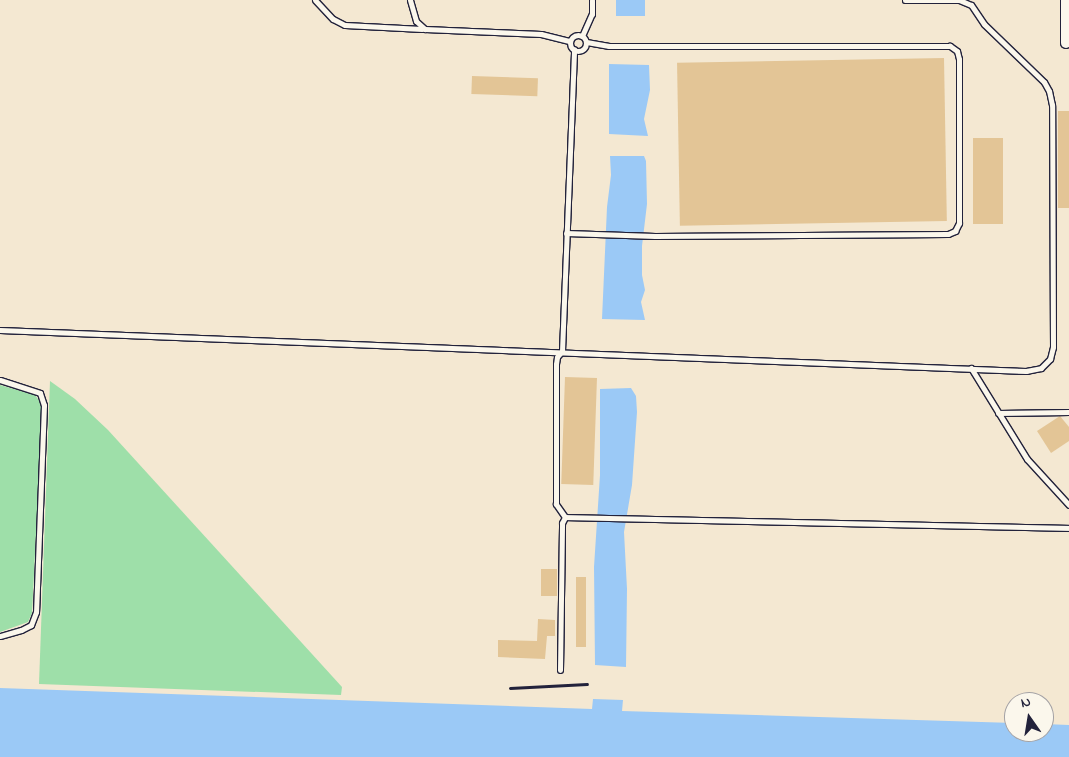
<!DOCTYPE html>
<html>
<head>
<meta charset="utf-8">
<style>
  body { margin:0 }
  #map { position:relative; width:1069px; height:757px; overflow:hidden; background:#f4e8d2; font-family:"Indie Flower",sans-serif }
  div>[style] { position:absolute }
  .green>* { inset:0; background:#9edfa9 }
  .water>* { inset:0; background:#9bc9f6; transform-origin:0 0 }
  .building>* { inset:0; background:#e3c596; transform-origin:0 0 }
  .roads { filter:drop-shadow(1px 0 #22223b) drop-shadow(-1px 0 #22223b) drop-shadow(0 1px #22223b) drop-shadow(0 -1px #22223b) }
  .service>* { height:5px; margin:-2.5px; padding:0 2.5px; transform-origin:2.5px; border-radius:2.5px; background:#fbf7ec }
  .service>.ring { margin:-2.5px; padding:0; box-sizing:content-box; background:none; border:5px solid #fbf7ec; border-radius:50% }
  .minor>* { height:10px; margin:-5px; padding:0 5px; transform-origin:5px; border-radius:5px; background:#fbf7ec }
  .rail>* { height:3px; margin:-1.5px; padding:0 1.5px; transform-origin:1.5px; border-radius:1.5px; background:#22223b }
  span { translate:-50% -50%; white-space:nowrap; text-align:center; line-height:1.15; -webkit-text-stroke:4px #fbf7ec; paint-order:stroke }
  .north { position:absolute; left:1004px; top:692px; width:50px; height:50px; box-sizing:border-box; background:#fbf7ec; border:1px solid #a4a2a5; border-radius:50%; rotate:347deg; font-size:14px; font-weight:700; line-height:20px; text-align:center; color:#22223b }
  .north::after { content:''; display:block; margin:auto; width:18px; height:22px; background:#22223b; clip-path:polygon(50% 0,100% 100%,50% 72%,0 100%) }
</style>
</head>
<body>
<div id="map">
  <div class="green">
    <i style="clip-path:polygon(50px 381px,75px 399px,108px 430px,342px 687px,341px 695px,39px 684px)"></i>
    <i style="clip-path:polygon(0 385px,35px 395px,41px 403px,42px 416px,32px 613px,28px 622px,0 632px)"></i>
  </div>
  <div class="water">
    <i style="left:616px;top:0;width:29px;height:16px"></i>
    <i style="clip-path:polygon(609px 64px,649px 65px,650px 90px,644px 119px,648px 136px,609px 134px)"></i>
    <i style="clip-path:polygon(610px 156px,644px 156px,646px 161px,647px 204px,642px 246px,642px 275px,645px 290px,641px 302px,645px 320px,602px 319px,607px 207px,611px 175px)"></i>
    <i style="clip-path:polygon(631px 388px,636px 396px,637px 412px,632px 485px,624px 532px,627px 589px,626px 667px,595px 665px,594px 567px,600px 475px,600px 389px)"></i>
    <i style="clip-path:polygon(0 688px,592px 709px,593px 699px,623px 700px,622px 711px,1014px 723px,1014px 732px,1044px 732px,1044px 724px,1069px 725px,1069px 757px,0 757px)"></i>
  </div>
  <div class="building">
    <i style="left:944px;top:58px;width:163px;height:267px;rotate:89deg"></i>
    <i style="left:472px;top:76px;width:66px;height:18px;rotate:2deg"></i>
    <i style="left:1058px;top:111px;width:11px;height:97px"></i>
    <i style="left:973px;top:138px;width:30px;height:86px"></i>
    <i style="left:565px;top:377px;width:32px;height:107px;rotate:2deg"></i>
    <i style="clip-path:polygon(1060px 416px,1069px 427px,1069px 441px,1051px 453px,1037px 431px)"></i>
    <i style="left:541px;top:569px;width:16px;height:27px"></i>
    <i style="left:576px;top:577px;width:10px;height:70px"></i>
    <i style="clip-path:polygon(538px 619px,555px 620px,555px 636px,547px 636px,545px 659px,498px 657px,498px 640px,537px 641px)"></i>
  </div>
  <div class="roads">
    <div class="service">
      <i style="left:315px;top:0;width:26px;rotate:47deg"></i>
      <i style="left:333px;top:19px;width:13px;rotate:27deg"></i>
      <i style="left:345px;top:25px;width:77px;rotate:3deg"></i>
      <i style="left:410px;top:0;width:22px;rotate:74deg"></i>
      <i style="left:416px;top:21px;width:12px;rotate:42deg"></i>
      <i style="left:425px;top:29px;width:116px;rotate:2.5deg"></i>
      <i style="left:541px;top:34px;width:30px;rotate:14deg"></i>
      <i style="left:905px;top:0;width:54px"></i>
      <i class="ring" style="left:570px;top:35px;width:11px;height:11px"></i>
      <i style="left:582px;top:36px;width:24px;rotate:-66deg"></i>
      <i style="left:592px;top:14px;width:14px;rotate:-90deg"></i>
      <i style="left:566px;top:233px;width:89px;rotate:1.9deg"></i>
      <i style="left:655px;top:236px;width:293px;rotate:-0.4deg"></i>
      <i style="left:948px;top:234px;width:8px;rotate:-23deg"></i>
      <i style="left:955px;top:231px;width:9px;rotate:-63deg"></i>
      <i style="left:959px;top:223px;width:164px;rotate:-90deg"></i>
      <i style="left:959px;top:59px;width:8px;rotate:-104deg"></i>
      <i style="left:957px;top:51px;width:9px;rotate:-144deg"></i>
      <i style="left:950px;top:46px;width:341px;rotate:180deg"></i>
      <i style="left:609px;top:46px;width:23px;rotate:-170deg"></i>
      <i style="left:0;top:330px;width:1027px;rotate:2.29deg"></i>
      <i style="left:1026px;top:371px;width:15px;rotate:-11deg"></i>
      <i style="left:1041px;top:368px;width:13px;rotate:-45deg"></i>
      <i style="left:1050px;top:359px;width:12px;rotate:-76deg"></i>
      <i style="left:1053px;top:347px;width:242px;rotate:-90.2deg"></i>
      <i style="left:1052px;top:105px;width:14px;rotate:-102deg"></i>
      <i style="left:1049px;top:91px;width:10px;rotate:-119deg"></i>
      <i style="left:1044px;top:82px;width:83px;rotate:-136deg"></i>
      <i style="left:984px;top:24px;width:23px;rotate:-124deg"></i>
      <i style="left:971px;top:5px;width:13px;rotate:-157deg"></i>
      <i style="left:971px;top:368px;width:107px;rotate:58.4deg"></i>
      <i style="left:1027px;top:459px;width:62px;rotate:47.6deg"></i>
      <i style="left:0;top:380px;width:42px;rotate:18deg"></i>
      <i style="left:40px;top:393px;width:13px;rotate:72deg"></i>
      <i style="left:44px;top:405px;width:207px;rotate:92.2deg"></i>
      <i style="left:36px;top:612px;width:14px;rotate:111deg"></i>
      <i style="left:31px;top:625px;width:11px;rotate:153deg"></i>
      <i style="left:21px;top:630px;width:22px;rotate:164deg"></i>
      <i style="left:998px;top:413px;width:71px;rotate:-0.8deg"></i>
      <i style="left:565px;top:517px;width:504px;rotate:1.25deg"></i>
      <i style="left:560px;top:670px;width:147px;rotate:-89.2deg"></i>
      <i style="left:562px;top:523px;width:7px;rotate:-63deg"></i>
      <i style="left:565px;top:517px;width:16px;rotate:-125deg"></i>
      <i style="left:556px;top:504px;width:140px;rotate:-90deg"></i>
      <i style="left:556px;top:364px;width:7px;rotate:-82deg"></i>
      <i style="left:557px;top:357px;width:8px;rotate:-50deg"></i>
      <i style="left:562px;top:351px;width:302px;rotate:-87.7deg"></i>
    </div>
    <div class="minor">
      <i style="left:1066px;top:43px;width:43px;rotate:-90deg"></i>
    </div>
  </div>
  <div class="rail">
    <i style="left:510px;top:688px;width:77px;rotate:-3deg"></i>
  </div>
  <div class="north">N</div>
</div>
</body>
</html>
